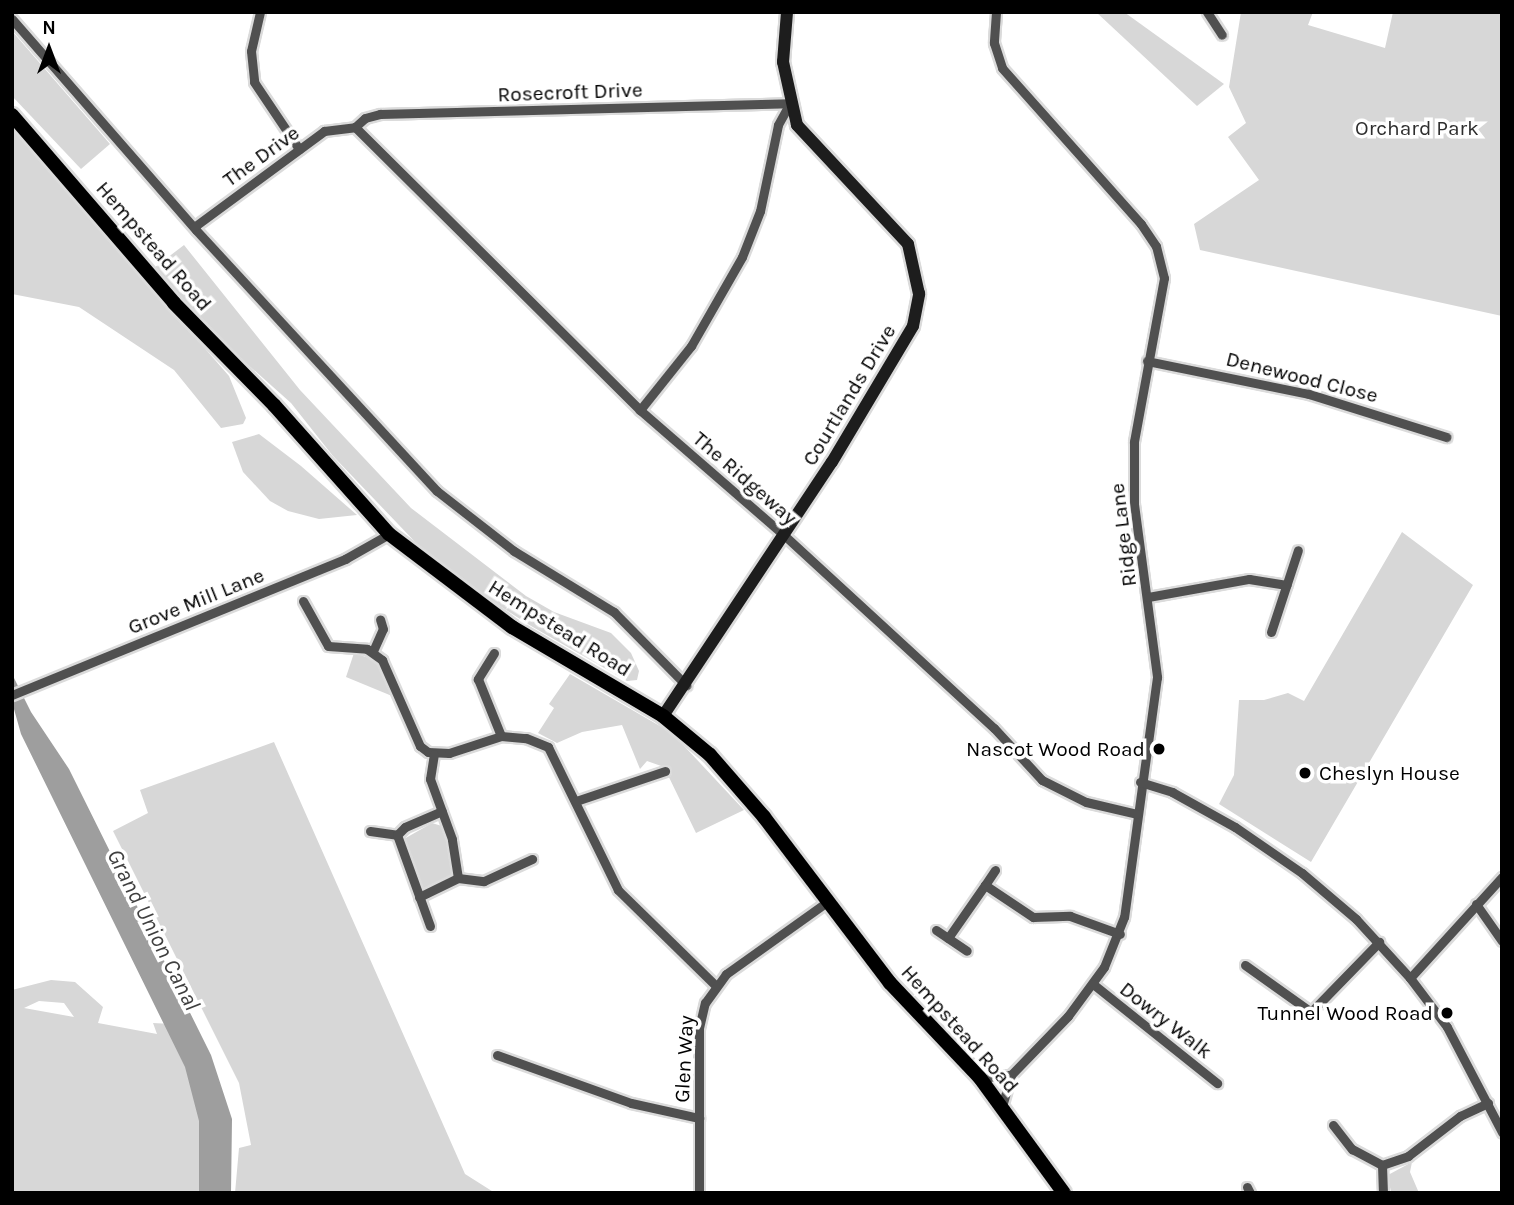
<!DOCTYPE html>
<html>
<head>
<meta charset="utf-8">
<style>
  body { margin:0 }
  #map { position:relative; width:1514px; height:1205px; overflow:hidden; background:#fff; font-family:Karla,sans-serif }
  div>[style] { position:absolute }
  .green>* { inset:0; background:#d7d7d7 }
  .water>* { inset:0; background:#9e9e9e }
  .roads { filter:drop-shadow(2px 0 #dbdbdb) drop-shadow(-2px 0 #dbdbdb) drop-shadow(0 2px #dbdbdb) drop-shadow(0 -2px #dbdbdb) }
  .street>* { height:9px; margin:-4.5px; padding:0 4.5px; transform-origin:4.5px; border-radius:4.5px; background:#505050 }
  .secondary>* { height:12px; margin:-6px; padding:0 6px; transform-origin:6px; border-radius:6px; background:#1d1d1d }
  .primary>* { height:14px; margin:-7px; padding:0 7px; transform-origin:7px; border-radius:7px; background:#000 }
  .dots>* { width:19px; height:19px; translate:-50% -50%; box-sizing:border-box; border:4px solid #fff; border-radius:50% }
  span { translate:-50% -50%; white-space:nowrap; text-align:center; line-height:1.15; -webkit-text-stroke:7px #fff; paint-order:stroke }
  .street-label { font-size:21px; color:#000 }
  .park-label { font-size:21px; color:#2e2e2e }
  .poi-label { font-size:21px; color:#000 }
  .right { translate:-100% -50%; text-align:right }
  .left { translate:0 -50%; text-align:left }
  .water-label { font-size:23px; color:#3f3f3f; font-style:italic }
  .frame { position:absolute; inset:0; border:14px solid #000; pointer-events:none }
  .north { position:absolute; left:14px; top:14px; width:70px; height:70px; -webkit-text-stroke:5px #fff; paint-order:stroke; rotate:0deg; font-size:19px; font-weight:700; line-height:28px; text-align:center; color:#000 }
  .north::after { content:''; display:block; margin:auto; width:24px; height:32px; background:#000; clip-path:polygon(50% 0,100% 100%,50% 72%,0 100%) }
</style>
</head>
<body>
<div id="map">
  <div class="green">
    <i style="clip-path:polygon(1096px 12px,1124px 12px,1224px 84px,1197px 106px)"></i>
    <i style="clip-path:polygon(1241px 12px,1313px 12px,1308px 25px,1385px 48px,1393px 12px,1502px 12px,1502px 316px,1200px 250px,1194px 224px,1259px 180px,1228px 137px,1246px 123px,1229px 87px)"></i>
    <i style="clip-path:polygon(12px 31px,110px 144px,81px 169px,12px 96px)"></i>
    <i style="clip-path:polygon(12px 127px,229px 376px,246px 418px,243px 424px,221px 428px,174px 370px,79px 307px,12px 294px)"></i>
    <i style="clip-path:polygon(184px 245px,300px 390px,411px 508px,526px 596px,554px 612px,611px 633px,631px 653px,639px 671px,637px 680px,627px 681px,531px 626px,458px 579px,419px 546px,333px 456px,291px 403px,228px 347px,154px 268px)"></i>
    <i style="clip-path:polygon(259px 434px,301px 466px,357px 515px,319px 519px,288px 511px,270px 501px,243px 472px,232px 442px)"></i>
    <i style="clip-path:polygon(1402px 532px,1473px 585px,1311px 862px,1219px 804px,1234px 775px,1239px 700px,1264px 700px,1288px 693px,1304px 701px)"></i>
    <i style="clip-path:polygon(354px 653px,375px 660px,392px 696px,346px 677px)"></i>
    <i style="clip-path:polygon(570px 674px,672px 733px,744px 810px,696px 833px,664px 767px,647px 761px,640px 769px,622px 725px,582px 732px,557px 743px,538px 733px,554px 708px,549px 704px)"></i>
    <i style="clip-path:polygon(274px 742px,465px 1174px,495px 1193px,235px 1193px,239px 1148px,251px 1145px,239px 1083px,113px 831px,148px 813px,140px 790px)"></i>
    <i style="clip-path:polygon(432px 823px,445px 827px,454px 874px,448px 880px,423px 889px,404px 839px)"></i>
    <i style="clip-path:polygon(evenodd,51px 980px,75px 982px,103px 1007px,98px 1023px,157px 1034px,153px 1023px,171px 1024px,198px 1092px,203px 1155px,200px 1193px,12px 1193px,12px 990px,51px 980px,39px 1001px,64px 1003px,74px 1017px,24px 1008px,39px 1001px)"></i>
    <i style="clip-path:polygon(1412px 1162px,1410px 1172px,1419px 1193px,1391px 1193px,1388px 1175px)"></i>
  </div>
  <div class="water">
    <i style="clip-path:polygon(12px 674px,31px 712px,69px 769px,211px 1055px,232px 1119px,231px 1193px,199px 1193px,199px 1121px,185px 1067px,21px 734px,12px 702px)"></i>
  </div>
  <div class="roads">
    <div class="street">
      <i style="left:260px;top:12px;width:40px;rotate:103deg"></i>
      <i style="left:251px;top:51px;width:31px;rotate:84deg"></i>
      <i style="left:254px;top:82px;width:81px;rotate:56.1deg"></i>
      <i style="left:996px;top:12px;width:31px;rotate:94deg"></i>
      <i style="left:994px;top:43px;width:26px;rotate:72deg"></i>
      <i style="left:1002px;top:68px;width:209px;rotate:48.3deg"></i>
      <i style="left:1141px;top:224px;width:27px;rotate:56deg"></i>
      <i style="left:1156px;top:246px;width:33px;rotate:76deg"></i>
      <i style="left:1164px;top:278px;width:167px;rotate:100.4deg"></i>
      <i style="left:1134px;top:442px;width:62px;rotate:90deg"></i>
      <i style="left:1134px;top:504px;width:175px;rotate:82.4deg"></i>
      <i style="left:1157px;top:677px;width:242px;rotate:97.8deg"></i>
      <i style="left:1124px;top:917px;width:54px;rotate:111.8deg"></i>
      <i style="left:1104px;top:967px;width:61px;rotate:126.3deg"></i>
      <i style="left:1068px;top:1016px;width:82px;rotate:134deg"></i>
      <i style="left:1011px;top:1075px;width:33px;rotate:106deg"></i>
      <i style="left:1207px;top:12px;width:27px;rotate:57deg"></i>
      <i style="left:12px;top:19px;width:280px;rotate:48.9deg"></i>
      <i style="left:196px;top:230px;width:355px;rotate:47.3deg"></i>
      <i style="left:437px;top:491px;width:98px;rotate:37.9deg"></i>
      <i style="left:514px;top:551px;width:117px;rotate:31.4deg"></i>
      <i style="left:614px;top:612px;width:103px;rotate:45.4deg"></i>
      <i style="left:355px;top:127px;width:402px;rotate:44.8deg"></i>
      <i style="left:640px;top:410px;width:192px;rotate:41deg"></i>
      <i style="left:785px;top:536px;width:284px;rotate:42.6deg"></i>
      <i style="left:994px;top:728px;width:71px;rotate:47.3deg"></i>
      <i style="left:1042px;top:780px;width:49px;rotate:26.6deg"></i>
      <i style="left:1086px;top:802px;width:52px;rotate:13.2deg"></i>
      <i style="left:355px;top:127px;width:13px;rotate:-42deg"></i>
      <i style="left:365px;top:118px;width:16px;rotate:-15deg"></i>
      <i style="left:380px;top:114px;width:410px;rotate:-1.5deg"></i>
      <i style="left:790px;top:103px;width:25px;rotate:119deg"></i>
      <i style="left:778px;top:125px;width:88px;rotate:101.8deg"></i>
      <i style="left:760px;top:211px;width:49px;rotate:111.4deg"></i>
      <i style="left:742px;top:257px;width:103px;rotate:119.8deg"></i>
      <i style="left:691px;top:346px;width:82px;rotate:128.6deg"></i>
      <i style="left:194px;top:227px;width:162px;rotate:-36.4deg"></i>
      <i style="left:324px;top:131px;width:31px;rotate:-7deg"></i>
      <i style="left:1147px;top:361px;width:165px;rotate:11.5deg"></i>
      <i style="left:1309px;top:394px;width:144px;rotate:17.4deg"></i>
      <i style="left:1148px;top:597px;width:103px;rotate:-10.1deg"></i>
      <i style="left:1249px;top:579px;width:38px;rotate:9deg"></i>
      <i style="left:303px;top:601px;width:51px;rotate:60.9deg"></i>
      <i style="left:328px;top:646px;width:39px;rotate:4deg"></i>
      <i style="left:367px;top:649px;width:19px;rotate:36deg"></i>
      <i style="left:382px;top:660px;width:94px;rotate:66.2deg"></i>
      <i style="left:420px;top:746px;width:10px;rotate:37deg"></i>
      <i style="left:428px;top:752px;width:21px;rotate:3deg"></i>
      <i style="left:449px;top:753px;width:55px;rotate:-18.1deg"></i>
      <i style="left:501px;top:736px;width:25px;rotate:5deg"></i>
      <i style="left:526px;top:738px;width:24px;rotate:22deg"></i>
      <i style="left:548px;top:747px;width:159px;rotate:63.9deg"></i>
      <i style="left:618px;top:890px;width:136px;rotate:44.4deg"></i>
      <i style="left:1271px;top:632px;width:86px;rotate:-71.8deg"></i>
      <i style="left:373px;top:651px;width:24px;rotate:-66deg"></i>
      <i style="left:383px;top:629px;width:10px;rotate:-107deg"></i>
      <i style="left:494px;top:653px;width:31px;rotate:122deg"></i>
      <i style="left:478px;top:679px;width:61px;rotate:68deg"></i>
      <i style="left:12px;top:695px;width:360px;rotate:-22.2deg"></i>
      <i style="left:345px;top:559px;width:51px;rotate:-29.6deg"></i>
      <i style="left:1140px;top:782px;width:34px;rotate:17deg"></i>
      <i style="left:1172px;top:792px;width:72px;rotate:29.1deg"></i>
      <i style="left:1235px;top:827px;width:81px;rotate:34.5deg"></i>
      <i style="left:1302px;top:873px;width:71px;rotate:40.4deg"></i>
      <i style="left:1356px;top:919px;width:80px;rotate:47.5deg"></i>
      <i style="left:1410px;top:978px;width:61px;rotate:52.9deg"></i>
      <i style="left:1447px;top:1027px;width:119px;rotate:62.4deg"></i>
      <i style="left:576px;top:801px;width:94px;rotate:-18.6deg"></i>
      <i style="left:370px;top:831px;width:27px;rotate:8deg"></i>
      <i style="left:458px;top:878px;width:26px;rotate:7deg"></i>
      <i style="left:484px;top:881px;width:53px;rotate:-24.6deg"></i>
      <i style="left:985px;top:885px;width:18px;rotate:-56deg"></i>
      <i style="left:419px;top:897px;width:43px;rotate:-26deg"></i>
      <i style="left:458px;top:878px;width:39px;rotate:-99deg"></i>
      <i style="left:452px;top:839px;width:64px;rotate:-110.1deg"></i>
      <i style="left:430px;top:779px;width:25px;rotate:-81deg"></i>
      <i style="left:1476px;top:904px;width:45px;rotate:54.9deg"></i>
      <i style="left:430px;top:926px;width:97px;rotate:-109.9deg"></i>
      <i style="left:397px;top:835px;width:11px;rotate:-45deg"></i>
      <i style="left:405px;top:827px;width:40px;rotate:-23.4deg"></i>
      <i style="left:936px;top:930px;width:37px;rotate:34deg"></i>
      <i style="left:948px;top:938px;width:65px;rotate:-55.1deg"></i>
      <i style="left:985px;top:885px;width:58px;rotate:33.7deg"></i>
      <i style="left:1033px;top:917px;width:37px;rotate:-2deg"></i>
      <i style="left:1070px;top:916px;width:53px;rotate:19.8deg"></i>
      <i style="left:1245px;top:965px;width:81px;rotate:35.5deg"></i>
      <i style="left:1311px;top:1012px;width:98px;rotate:-45.8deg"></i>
      <i style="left:1410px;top:978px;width:137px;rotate:-47.7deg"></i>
      <i style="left:1093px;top:984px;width:159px;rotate:38.6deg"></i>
      <i style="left:497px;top:1055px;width:142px;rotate:19.7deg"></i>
      <i style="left:631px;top:1103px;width:70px;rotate:12.4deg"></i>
      <i style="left:980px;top:1078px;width:31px;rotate:-6deg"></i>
      <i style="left:1333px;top:1125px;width:31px;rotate:52deg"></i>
      <i style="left:1352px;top:1149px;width:34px;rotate:28deg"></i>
      <i style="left:1382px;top:1165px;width:28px;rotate:-19deg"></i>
      <i style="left:1408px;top:1156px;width:66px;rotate:-37.6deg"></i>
      <i style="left:1460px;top:1116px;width:31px;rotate:-25deg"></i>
      <i style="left:1382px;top:1165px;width:28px;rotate:88deg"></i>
      <i style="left:1247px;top:1187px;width:7px;rotate:63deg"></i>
      <i style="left:699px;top:1193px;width:165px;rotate:-90deg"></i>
      <i style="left:699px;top:1028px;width:26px;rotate:-77deg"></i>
      <i style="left:705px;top:1003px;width:36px;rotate:-54deg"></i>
      <i style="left:726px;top:974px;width:124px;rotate:-35.5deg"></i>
    </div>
    <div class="secondary">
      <i style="left:663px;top:716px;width:305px;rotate:-56.4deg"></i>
      <i style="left:832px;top:462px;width:158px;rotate:-59.2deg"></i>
      <i style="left:913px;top:326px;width:33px;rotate:-79deg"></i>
      <i style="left:919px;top:294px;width:51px;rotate:-102.4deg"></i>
      <i style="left:908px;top:244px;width:163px;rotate:-133deg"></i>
      <i style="left:797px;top:125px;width:65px;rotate:-102.5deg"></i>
      <i style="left:783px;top:62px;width:50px;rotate:-85.4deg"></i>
    </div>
    <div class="primary">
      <i style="left:12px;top:115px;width:248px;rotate:49.2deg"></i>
      <i style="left:174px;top:303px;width:143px;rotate:45.6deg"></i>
      <i style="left:274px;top:405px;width:173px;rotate:48.3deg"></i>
      <i style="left:389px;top:534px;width:154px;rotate:37.1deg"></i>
      <i style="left:512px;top:627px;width:175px;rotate:30.5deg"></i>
      <i style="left:663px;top:716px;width:61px;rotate:39.7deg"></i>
      <i style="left:710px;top:755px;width:82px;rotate:48.9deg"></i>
      <i style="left:764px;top:817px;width:208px;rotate:52.8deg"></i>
      <i style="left:890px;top:983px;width:131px;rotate:46.5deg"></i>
      <i style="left:980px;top:1078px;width:142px;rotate:53.9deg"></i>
    </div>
  </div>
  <div class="dots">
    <i style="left:1159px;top:749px;background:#000"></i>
    <i style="left:1305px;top:773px;background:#000"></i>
    <i style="left:1447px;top:1013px;background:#000"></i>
  </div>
  <div class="street-label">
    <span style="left:570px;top:92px;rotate:-2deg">Rosecroft Drive</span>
    <span style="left:261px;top:156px;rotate:-36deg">The Drive</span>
    <span style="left:154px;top:246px;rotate:49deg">Hempstead Road</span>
    <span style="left:1302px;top:377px;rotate:14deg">Denewood Close</span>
    <span style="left:849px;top:395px;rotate:-59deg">Courtlands Drive</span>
    <span style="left:745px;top:478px;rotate:41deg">The Ridgeway</span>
    <span style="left:1123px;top:535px;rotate:-97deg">Ridge Lane</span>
    <span style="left:196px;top:601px;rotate:-22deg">Grove Mill Lane</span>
    <span style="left:560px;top:628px;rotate:32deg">Hempstead Road</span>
    <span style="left:1166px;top:1020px;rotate:38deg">Dowry Walk</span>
    <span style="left:960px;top:1029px;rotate:48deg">Hempstead Road</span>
    <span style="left:684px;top:1059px;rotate:-87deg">Glen Way</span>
  </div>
  <div class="park-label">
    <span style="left:1417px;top:128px">Orchard Park</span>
  </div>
  <div class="poi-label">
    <span class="right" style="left:1145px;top:749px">Nascot Wood Road</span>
    <span class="left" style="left:1319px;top:773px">Cheslyn House</span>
    <span class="right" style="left:1433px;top:1013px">Tunnel Wood Road</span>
  </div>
  <div class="water-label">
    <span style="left:153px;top:930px;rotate:63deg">Grand Union Canal</span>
  </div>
  <div class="frame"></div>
  <div class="north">N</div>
</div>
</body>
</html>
